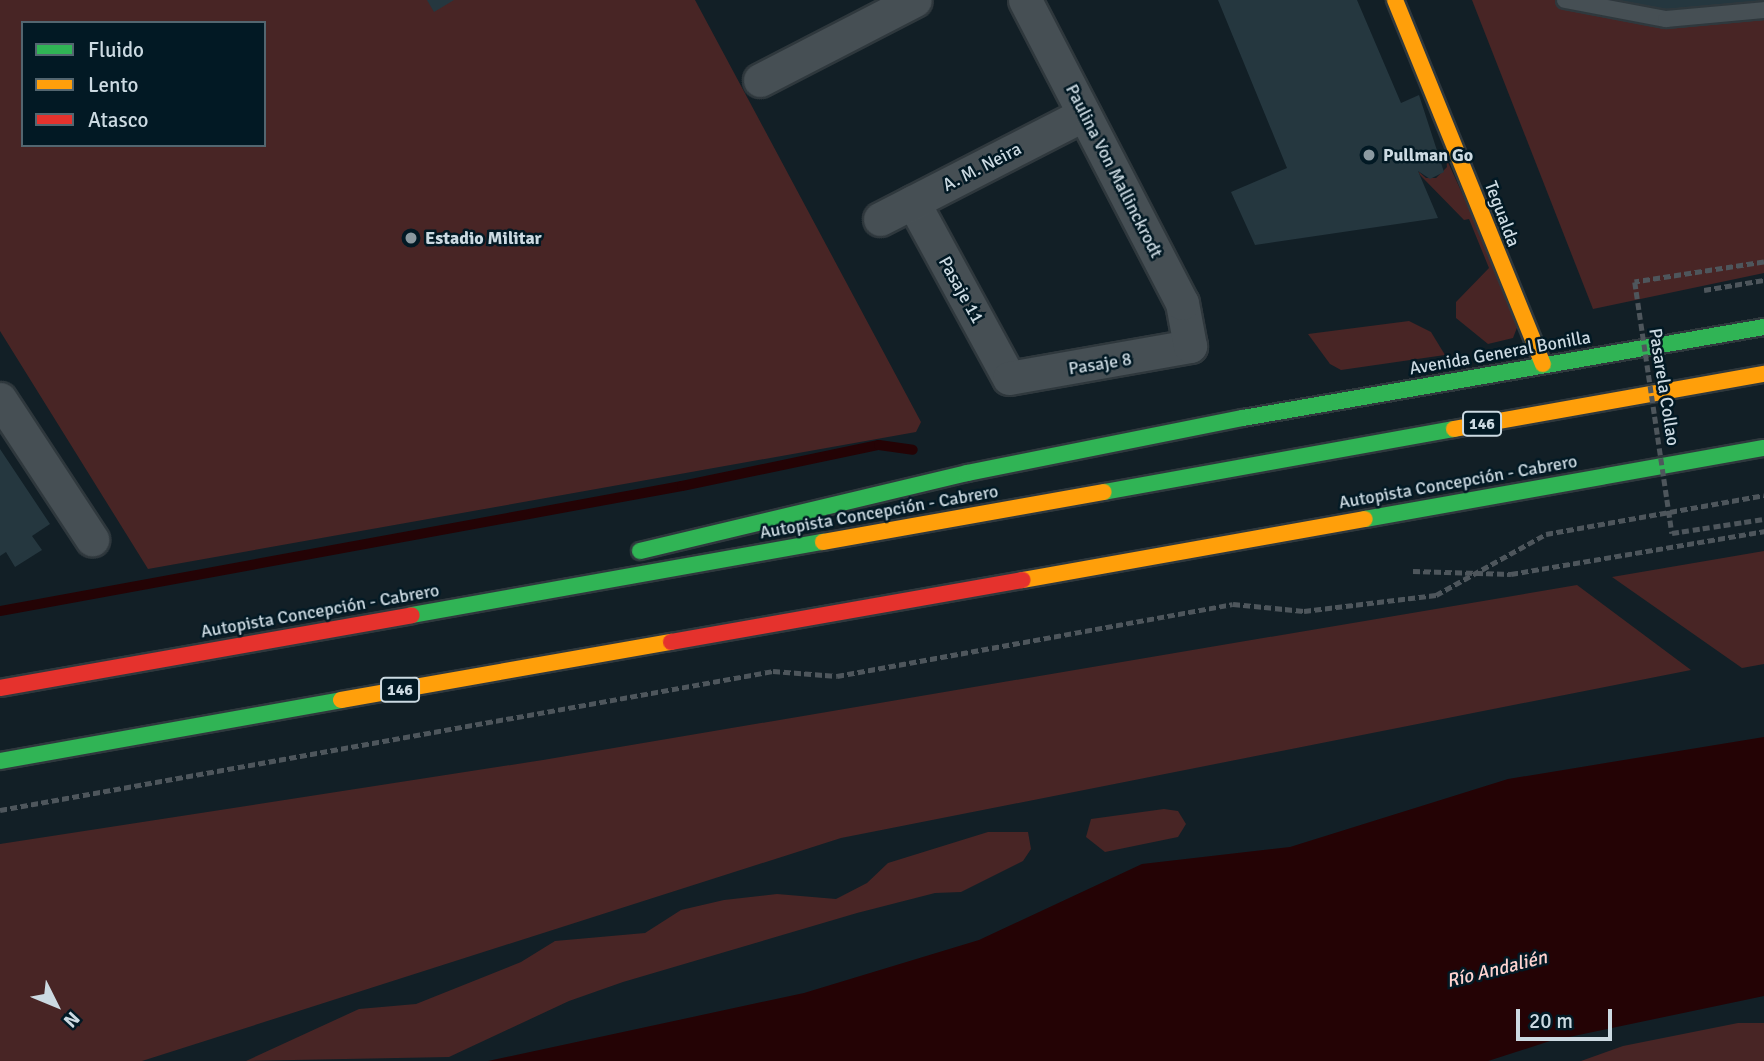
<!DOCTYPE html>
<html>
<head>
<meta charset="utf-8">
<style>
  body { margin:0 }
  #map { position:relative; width:1764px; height:1061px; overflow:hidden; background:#121f26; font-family:Signika,sans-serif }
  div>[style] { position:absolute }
  .green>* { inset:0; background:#482525 }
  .water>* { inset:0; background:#240305 }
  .stream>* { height:10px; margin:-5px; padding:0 5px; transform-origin:5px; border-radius:5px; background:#240305 }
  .building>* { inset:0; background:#25373f }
  .path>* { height:4.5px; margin-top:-2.25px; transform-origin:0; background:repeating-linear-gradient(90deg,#4e565c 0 7px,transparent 0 10.5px) }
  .roads { filter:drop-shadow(2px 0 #2f383d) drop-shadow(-2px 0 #2f383d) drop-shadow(0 2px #2f383d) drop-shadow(0 -2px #2f383d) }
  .lane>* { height:16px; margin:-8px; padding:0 8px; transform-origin:8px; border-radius:8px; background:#464f54 }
  .street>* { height:33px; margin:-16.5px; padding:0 16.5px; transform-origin:16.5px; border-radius:16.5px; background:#464f54 }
  .fast>* { height:16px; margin:-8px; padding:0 8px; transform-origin:8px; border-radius:8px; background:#30b455 }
  .slow>* { height:16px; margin:-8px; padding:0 8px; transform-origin:8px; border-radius:8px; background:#ff9f0a }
  .jam>* { height:16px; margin:-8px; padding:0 8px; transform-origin:8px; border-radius:8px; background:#e5322d }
  .path-bridge>* { height:4.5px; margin-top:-2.25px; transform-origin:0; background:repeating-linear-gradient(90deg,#4e565c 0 7px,transparent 0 10.5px) }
  .dots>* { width:19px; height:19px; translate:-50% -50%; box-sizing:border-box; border:4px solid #021924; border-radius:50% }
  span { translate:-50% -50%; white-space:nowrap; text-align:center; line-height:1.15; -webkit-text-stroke:5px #021924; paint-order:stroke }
  .shield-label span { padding:2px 5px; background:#021924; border:2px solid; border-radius:5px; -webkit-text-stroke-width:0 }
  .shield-label { font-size:16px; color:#ccdae2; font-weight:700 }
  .poi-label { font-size:18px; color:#ccdae2; font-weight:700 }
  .left { translate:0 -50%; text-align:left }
  .street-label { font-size:18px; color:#ccdae2 }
  .water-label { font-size:19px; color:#fed3d0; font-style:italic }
  .legend { position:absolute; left:21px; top:21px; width:245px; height:126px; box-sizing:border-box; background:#021924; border:2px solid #536670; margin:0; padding:9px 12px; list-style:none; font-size:21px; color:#ccdae2 }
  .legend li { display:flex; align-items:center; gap:14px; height:35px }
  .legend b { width:35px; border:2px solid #536670 }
  .north { position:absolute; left:21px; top:970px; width:70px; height:70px; -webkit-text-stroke:5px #021924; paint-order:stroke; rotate:133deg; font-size:19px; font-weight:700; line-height:28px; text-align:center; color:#ccdae2 }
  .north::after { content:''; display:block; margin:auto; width:24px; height:32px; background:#ccdae2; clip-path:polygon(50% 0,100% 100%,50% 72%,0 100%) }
  .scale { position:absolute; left:1516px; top:1009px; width:96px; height:32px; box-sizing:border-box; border:4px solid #ccdae2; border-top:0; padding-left:9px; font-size:21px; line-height:24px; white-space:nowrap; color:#ccdae2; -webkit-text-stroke:5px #021924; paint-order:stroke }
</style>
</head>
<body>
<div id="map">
  <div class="green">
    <i style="clip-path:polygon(evenodd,0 0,695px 0,921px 422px,916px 432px,148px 569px,0 331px,0 0,23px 23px,264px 23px,264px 145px,23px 145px,23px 23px)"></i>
    <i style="clip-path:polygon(1472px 0,1764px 0,1764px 273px,1593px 309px)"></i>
    <i style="clip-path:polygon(1446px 158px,1520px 320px,1513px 338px,1488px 344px,1456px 318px,1456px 302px,1489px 268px,1469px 219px,1464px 220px,1420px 175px,1418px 171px,1426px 178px,1436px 178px,1447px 167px)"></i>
    <i style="clip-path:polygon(1409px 321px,1431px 332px,1445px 355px,1341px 370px,1330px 364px,1308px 334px)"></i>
    <i style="clip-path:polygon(1764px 551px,1764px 664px,1742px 668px,1612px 577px)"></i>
    <i style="clip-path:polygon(1577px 585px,1691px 670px,841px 838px,142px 1061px,0 1061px,0 844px,543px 760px)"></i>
    <i style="clip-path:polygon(1164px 809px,1178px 811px,1186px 824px,1178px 837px,1105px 852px,1086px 837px,1091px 819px)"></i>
    <i style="clip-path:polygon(988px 832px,1028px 832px,1031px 849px,1023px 861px,961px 892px,935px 893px,857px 913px,623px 982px,569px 1001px,449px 1057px,246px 1061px,359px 1009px,416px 1004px,521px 962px,555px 941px,645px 933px,681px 910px,724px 900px,777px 894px,836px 899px,867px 883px,888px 863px)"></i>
    <i style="clip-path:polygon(1738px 1023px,1764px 1023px,1764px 1061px,1581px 1061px,1623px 1046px)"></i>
  </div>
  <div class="water">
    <i style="clip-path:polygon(1764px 737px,1764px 996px,1550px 1041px,1488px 1061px,488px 1061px,804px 993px,979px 940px,1142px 864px,1290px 847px,1508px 779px)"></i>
  </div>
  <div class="stream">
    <i style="left:0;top:611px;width:693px;rotate:-10.39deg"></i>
    <i style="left:682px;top:486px;width:201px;rotate:-11.8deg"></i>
    <i style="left:879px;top:445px;width:34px;rotate:8deg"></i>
  </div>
  <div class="building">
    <i style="clip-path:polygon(427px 0,454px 0,434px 12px)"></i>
    <i style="clip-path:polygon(1218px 0,1357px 0,1401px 103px,1419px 95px,1444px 172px,1430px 179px,1418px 171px,1438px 218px,1255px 245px,1231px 192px,1287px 168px)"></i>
    <i style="clip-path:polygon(1613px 0,1764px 0,1764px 12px,1688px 14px)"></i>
    <i style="clip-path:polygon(0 449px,50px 524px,32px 536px,42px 550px,15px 567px,6px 552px,0 556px)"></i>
  </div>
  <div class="path">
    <i style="left:1704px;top:290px;width:61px;rotate:-9.5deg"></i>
    <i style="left:1413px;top:571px;width:98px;rotate:1.8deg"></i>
    <i style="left:1511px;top:574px;width:257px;rotate:-9.6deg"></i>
    <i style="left:0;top:810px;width:785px;rotate:-10.19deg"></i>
    <i style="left:773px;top:671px;width:64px;rotate:4.5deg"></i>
    <i style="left:837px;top:676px;width:402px;rotate:-10.3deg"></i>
    <i style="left:1233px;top:604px;width:71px;rotate:5.6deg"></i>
    <i style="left:1304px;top:611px;width:133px;rotate:-6.9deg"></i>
    <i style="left:1436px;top:595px;width:126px;rotate:-29deg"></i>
    <i style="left:1546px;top:534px;width:221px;rotate:-10.1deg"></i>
  </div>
  <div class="roads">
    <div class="lane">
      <i style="left:1565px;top:0;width:103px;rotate:10.7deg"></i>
      <i style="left:1666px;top:19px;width:98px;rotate:-5.2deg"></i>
    </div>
    <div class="street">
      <i style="left:760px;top:80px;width:174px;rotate:-27.3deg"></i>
      <i style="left:913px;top:202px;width:200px;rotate:61.4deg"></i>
      <i style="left:1009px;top:378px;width:184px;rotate:-10deg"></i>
      <i style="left:1190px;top:346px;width:44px;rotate:-100.5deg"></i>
      <i style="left:1182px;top:303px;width:341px;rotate:-117.4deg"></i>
      <i style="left:880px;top:219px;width:229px;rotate:-27.2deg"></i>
      <i style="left:0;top:399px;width:168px;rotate:56.7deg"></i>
    </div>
    <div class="fast">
      <i style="left:1243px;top:418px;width:529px;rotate:-9.91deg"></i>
      <i style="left:1104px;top:492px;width:356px;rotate:-10.2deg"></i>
      <i style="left:1365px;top:519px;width:405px;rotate:-10.1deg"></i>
      <i style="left:640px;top:551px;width:336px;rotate:-13.4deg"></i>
      <i style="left:967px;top:473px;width:281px;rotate:-11.3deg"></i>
      <i style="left:412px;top:615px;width:417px;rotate:-10.1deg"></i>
      <i style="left:0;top:761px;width:346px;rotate:-10.1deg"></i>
    </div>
    <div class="slow">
      <i style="left:1395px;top:0;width:393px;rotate:67.9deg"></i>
      <i style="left:1454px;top:429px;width:315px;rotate:-10.1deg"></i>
      <i style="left:823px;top:542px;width:285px;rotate:-10.1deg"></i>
      <i style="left:1023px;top:580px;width:347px;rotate:-10.1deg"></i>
      <i style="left:341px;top:700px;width:335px;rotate:-10deg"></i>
    </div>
    <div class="jam">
      <i style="left:671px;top:642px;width:357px;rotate:-10deg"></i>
      <i style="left:0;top:688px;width:418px;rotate:-10deg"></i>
    </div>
  </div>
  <div class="path-bridge">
    <i style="left:1764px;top:262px;width:131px;rotate:171.2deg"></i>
    <i style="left:1635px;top:282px;width:254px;rotate:81.6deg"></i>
    <i style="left:1672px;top:533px;width:93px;rotate:-8.7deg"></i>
  </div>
  <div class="dots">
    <i style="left:1369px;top:155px;background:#8b99a0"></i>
    <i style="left:411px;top:238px;background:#8b99a0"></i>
  </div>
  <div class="shield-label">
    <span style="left:1482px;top:424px">146</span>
    <span style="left:400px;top:690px">146</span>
  </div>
  <div class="poi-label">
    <span class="left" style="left:1383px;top:155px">Pullman Go</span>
    <span class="left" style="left:425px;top:238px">Estadio Militar</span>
  </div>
  <div class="street-label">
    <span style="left:982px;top:167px;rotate:-27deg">A. M. Neira</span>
    <span style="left:1114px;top:171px;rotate:63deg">Paulina Von Mallinckrodt</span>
    <span style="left:1502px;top:214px;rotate:69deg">Tegualda</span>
    <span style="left:961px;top:290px;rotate:61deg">Pasaje 11</span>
    <span style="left:1500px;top:353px;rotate:-10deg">Avenida General Bonilla</span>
    <span style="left:1100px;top:364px;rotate:-9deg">Pasaje 8</span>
    <span style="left:1664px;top:387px;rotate:81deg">Pasarela Collao</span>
    <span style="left:1458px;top:482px;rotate:-10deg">Autopista Concepción - Cabrero</span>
    <span style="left:879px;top:512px;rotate:-10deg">Autopista Concepción - Cabrero</span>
    <span style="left:320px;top:611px;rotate:-10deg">Autopista Concepción - Cabrero</span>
  </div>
  <div class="water-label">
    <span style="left:1497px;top:970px;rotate:-14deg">Río Andalién</span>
  </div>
  <ul class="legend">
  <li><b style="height:9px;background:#30b455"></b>Fluido</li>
  <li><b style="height:9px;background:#ff9f0a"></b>Lento</li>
  <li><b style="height:9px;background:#e5322d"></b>Atasco</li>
  </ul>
  <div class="north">N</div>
  <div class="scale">20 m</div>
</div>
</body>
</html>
